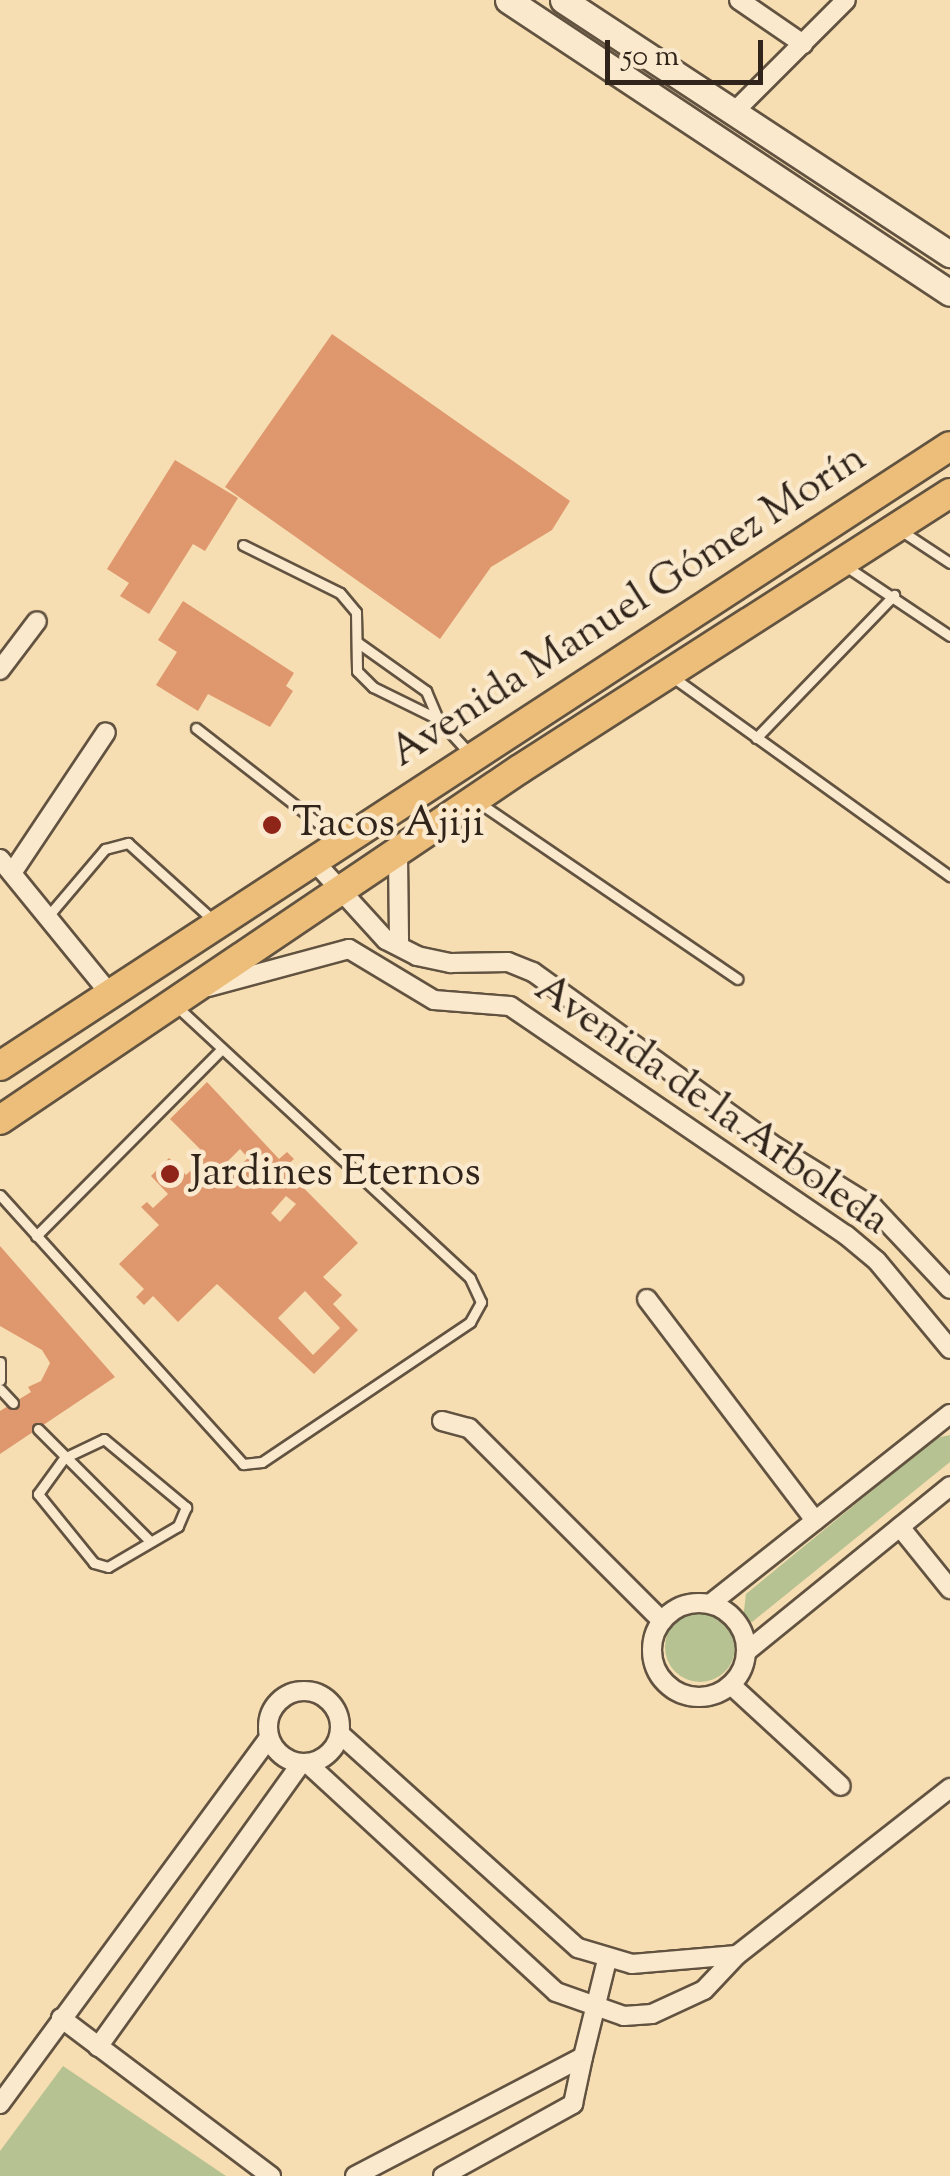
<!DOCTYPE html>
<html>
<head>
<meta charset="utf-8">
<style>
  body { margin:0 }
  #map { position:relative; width:950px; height:2176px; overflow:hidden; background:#f7ddb2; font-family:"Sorts Mill Goudy",serif }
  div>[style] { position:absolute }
  .green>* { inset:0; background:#b6c291 }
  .round { border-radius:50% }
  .building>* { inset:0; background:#df986e }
  .roads { filter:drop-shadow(2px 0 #625341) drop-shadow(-2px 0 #625341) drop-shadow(0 2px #625341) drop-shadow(0 -2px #625341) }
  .lane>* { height:9px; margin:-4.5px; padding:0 4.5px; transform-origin:4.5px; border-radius:4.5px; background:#fae9cd }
  .street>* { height:18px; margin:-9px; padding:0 9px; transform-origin:9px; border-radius:9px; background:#fae9cd }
  .street>.ring { margin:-9px; padding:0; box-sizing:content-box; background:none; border:18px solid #fae9cd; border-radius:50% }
  .secondary>* { height:25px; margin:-12.5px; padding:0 12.5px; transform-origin:12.5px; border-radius:12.5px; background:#fae9cd }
  .primary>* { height:28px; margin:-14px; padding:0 14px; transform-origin:14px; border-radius:14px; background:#ecbe79 }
  .dots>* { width:28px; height:28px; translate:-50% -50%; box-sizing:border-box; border:5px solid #fae9cd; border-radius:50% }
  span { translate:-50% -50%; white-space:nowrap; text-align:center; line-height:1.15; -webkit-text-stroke:9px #fae9cd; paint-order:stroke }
  .street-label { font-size:42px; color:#31251b }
  .poi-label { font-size:42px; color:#31251b }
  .left { translate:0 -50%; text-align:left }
  .scale { position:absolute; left:605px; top:40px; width:158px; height:45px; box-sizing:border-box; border:5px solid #31251b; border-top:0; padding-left:12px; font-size:30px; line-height:35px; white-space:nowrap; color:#31251b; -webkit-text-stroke:8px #fae9cd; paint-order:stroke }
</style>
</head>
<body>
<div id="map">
  <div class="green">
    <i style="clip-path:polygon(950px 1435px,950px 1462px,752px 1622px,743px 1619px,746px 1594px,936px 1438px)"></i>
    <i class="round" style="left:665px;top:1612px;width:70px;height:70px"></i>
    <i style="clip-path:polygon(63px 2066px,226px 2176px,0 2176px,0 2151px)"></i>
  </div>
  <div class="building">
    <i style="clip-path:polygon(332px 334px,570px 501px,552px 530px,491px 567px,440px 639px,225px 487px)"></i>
    <i style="clip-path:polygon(175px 460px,238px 498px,205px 551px,193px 544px,149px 614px,120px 596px,129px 583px,107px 569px)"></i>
    <i style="clip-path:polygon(183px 601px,294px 673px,286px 686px,293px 691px,270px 727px,208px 694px,198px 711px,156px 685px,177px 652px,158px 640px)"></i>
    <i style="clip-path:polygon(evenodd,207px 1082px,279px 1159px,287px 1152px,294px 1159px,284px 1168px,358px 1243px,323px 1277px,342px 1295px,333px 1304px,358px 1330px,314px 1374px,217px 1284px,178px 1322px,153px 1296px,144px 1305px,136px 1297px,144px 1289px,119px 1264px,159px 1225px,141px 1207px,147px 1202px,153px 1208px,168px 1194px,151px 1176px,169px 1158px,186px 1175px,200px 1162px,194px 1155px,200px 1149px,170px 1119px,207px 1082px,240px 1149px,248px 1158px,232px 1173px,224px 1165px,240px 1149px,207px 1082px,286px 1196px,296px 1204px,280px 1222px,271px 1213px,286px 1196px,207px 1082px,305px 1291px,340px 1328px,313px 1355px,278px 1318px,305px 1291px)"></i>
    <i style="clip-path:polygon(0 1246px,115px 1377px,0 1454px,0 1411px,31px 1392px,28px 1387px,41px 1381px,50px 1363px,42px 1350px,0 1326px)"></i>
  </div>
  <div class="roads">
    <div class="lane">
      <i style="left:900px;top:530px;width:60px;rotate:33.4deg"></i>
      <i style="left:243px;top:545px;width:108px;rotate:26.3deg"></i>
      <i style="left:340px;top:593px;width:25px;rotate:50deg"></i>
      <i style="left:356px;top:612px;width:59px;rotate:89deg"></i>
      <i style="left:357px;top:671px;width:23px;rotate:45deg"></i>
      <i style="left:373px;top:687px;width:72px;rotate:26.2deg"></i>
      <i style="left:438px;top:719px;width:49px;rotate:47.5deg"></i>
      <i style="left:847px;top:567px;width:124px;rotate:33.8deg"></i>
      <i style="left:357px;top:642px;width:85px;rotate:35.4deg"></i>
      <i style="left:426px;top:691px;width:30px;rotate:67deg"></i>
      <i style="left:674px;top:678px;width:340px;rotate:35.7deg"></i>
      <i style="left:196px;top:728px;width:182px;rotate:37.9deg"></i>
      <i style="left:756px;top:738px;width:199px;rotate:-46deg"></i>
      <i style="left:478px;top:802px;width:314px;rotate:34.3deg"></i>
      <i style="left:49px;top:915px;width:87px;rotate:-49.7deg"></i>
      <i style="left:105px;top:849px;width:24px;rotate:-15deg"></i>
      <i style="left:128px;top:843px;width:116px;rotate:42.2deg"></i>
      <i style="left:0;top:1195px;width:363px;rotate:47.9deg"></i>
      <i style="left:243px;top:1464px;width:19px;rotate:-6deg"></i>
      <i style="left:262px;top:1462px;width:251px;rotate:-33.9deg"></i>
      <i style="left:470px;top:1322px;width:23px;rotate:-61deg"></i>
      <i style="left:481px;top:1302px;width:26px;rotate:-115deg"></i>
      <i style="left:470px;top:1278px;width:399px;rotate:-137.2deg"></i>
      <i style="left:36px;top:1236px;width:260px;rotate:-45.2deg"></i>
      <i style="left:0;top:1362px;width:18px;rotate:90deg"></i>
      <i style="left:0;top:1389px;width:19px;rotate:47deg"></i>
      <i style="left:38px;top:1429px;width:158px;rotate:45deg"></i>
      <i style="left:104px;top:1439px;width:107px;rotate:39.7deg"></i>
      <i style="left:186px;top:1507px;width:21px;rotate:113deg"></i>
      <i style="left:178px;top:1526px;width:81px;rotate:149.6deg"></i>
      <i style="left:108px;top:1567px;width:15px;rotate:-164deg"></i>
      <i style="left:94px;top:1563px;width:89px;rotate:-129.1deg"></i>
      <i style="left:38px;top:1494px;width:44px;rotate:-54.2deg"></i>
      <i style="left:64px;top:1458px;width:44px;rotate:-25.4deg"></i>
    </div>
    <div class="street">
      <i style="left:739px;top:0;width:78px;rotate:34.5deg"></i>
      <i style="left:734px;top:112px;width:158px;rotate:-45deg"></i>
      <i style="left:0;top:670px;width:61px;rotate:-52.9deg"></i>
      <i style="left:398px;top:856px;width:87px;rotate:89.3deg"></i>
      <i style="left:0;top:859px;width:174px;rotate:50.8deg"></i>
      <i style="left:314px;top:861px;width:107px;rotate:47.7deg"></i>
      <i style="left:386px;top:940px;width:35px;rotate:27deg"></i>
      <i style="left:417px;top:956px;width:35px;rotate:12deg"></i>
      <i style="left:451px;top:963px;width:57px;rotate:-1deg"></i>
      <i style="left:508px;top:962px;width:27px;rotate:22deg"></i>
      <i style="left:533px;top:972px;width:299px;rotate:35.8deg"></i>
      <i style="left:776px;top:1147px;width:114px;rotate:31.7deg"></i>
      <i style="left:873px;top:1207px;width:112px;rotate:46.8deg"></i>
      <i style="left:12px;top:873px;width:169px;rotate:-56.3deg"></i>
      <i style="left:208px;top:987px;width:146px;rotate:-15.1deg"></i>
      <i style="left:349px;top:949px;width:99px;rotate:31deg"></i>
      <i style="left:434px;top:1000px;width:76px;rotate:4.5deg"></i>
      <i style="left:510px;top:1006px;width:407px;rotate:34.3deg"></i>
      <i style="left:846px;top:1235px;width:40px;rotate:40deg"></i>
      <i style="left:877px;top:1261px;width:114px;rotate:50.3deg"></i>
      <i style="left:647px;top:1299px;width:278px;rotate:52.8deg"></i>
      <i style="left:442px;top:1421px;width:28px;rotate:15deg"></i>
      <i style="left:469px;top:1428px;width:273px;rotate:45deg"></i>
      <i style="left:900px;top:1527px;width:80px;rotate:51.1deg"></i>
      <i class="ring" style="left:652px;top:1603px;width:76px;height:76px"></i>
      <i style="left:710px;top:1604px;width:306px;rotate:-38.4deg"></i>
      <i style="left:746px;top:1652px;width:263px;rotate:-39.1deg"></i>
      <i style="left:731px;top:1685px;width:149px;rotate:42.6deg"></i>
      <i class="ring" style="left:268px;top:1691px;width:54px;height:54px"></i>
      <i style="left:340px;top:1734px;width:320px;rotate:42deg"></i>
      <i style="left:578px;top:1948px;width:56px;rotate:16.5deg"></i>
      <i style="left:632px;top:1964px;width:105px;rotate:-4.9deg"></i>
      <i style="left:307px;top:1763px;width:338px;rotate:42.6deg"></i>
      <i style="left:556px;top:1992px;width:72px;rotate:19.4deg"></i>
      <i style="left:624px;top:2016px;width:28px;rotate:-4deg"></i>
      <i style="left:652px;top:2014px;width:57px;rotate:-24.8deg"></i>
      <i style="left:704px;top:1990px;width:48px;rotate:-46.7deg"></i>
      <i style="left:737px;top:1955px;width:271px;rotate:-38.1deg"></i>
      <i style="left:61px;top:2018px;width:263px;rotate:37deg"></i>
      <i style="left:98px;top:2047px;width:349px;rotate:-54.4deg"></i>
      <i style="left:0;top:2104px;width:454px;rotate:-53.7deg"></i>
      <i style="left:355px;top:2176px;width:257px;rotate:-27.6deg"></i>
      <i style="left:583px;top:2057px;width:100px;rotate:-76.1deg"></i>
      <i style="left:443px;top:2176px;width:149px;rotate:-29deg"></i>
      <i style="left:573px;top:2104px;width:48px;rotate:-78deg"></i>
    </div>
    <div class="secondary">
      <i style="left:508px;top:0;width:530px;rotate:33.54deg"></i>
      <i style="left:563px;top:0;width:463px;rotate:33.3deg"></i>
    </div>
    <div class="primary">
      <i style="left:0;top:1066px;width:1134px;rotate:-33.13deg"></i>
      <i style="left:0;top:1120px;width:627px;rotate:-34.02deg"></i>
      <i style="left:520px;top:769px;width:511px;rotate:-32.69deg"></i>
    </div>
  </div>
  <div class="dots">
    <i style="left:272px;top:825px;background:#8f2418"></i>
    <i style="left:170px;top:1174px;background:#8f2418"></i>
  </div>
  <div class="street-label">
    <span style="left:629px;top:607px;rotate:-33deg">Avenida Manuel Gómez Morín</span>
    <span style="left:711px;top:1106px;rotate:35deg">Avenida de la Arboleda</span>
  </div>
  <div class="poi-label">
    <span class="left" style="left:292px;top:825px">Tacos Ajiji</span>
    <span class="left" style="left:190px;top:1174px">Jardines Eternos</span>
  </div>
  <div class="scale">50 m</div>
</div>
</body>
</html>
